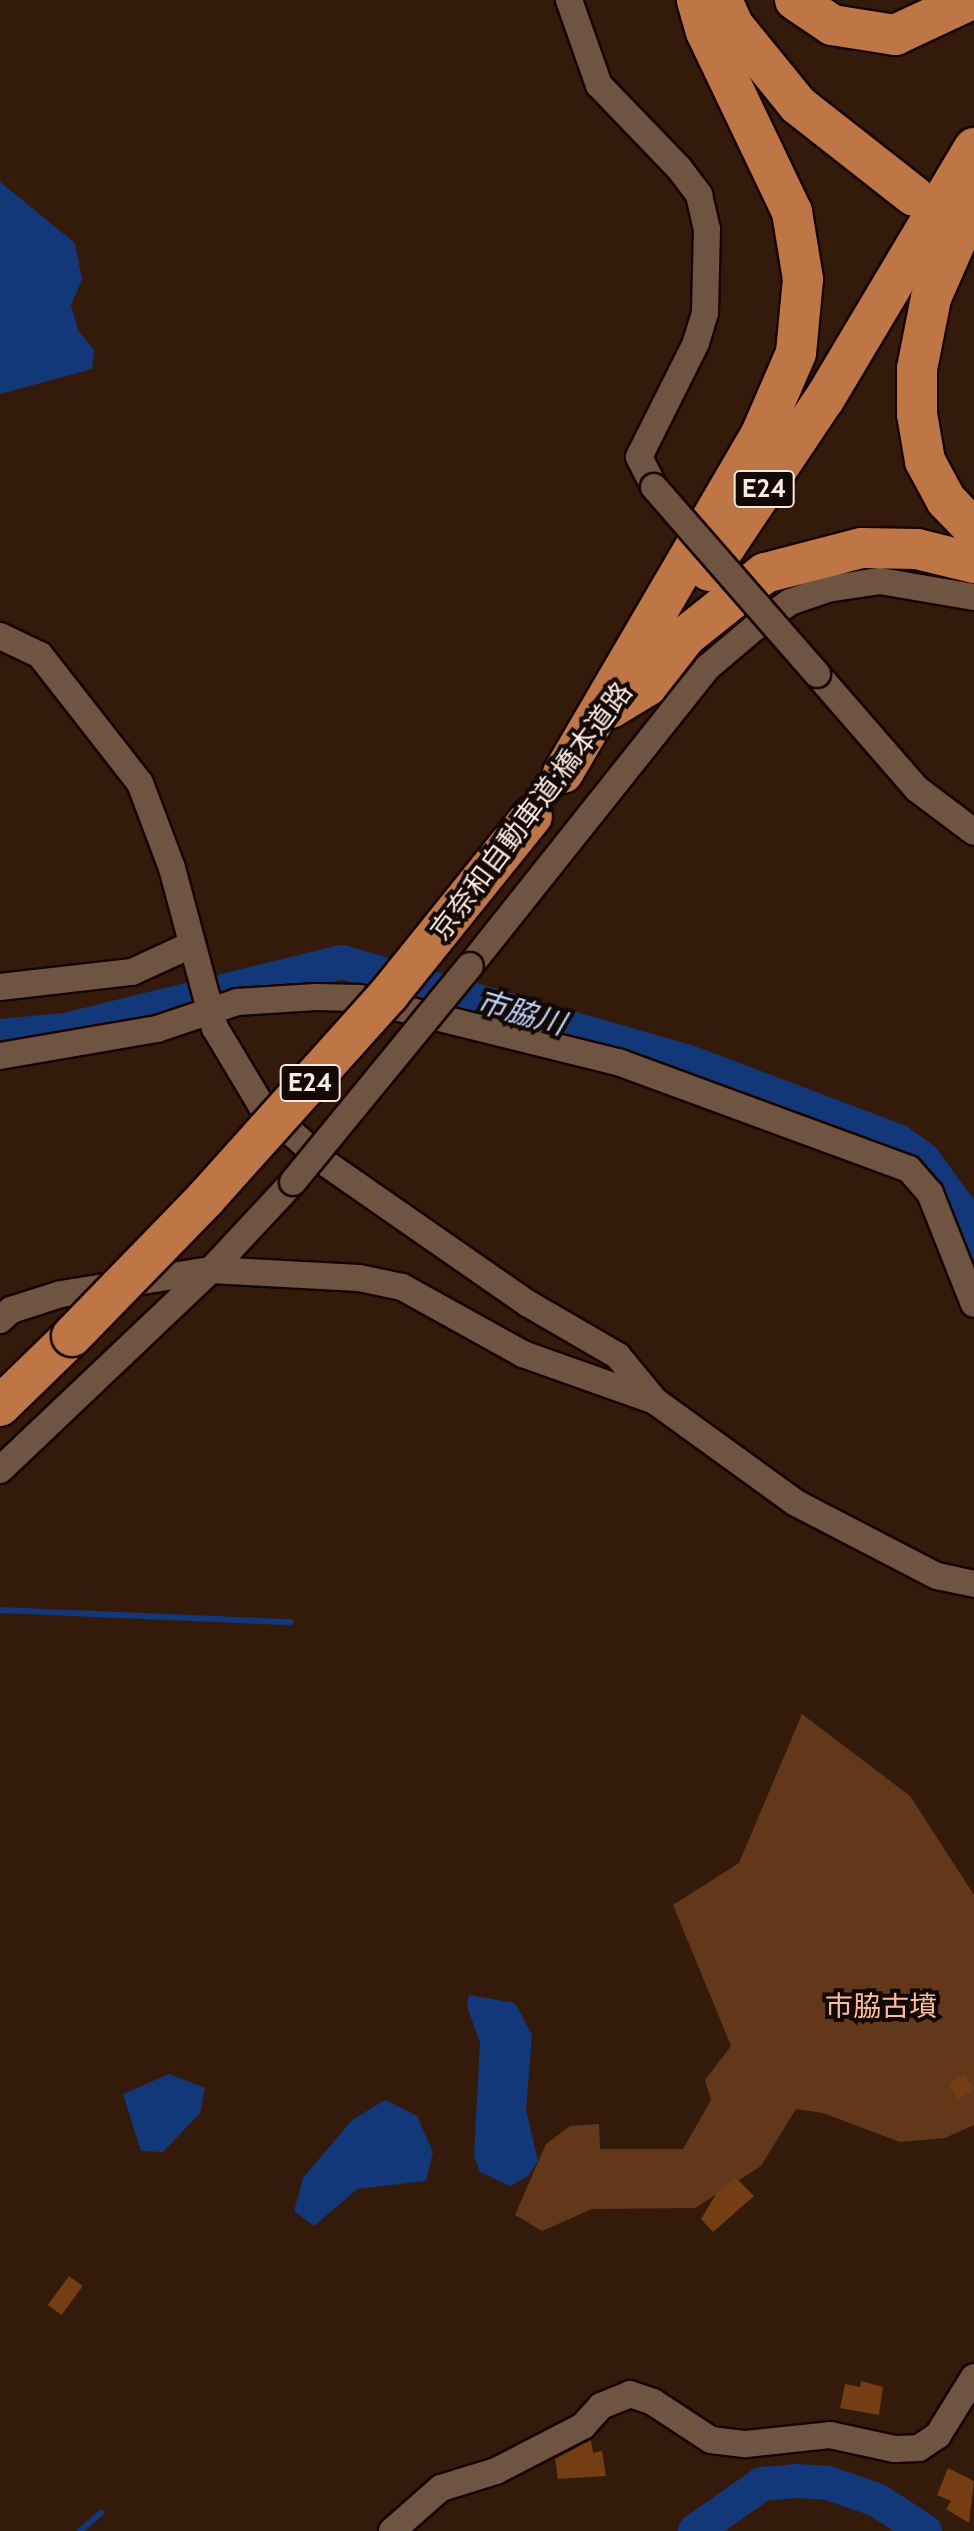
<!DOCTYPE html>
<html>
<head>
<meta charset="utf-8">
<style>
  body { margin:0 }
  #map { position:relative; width:974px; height:2531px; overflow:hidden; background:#331a0a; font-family:Cabin,"Noto Sans JP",sans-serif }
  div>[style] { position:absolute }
  .green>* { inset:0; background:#633719 }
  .water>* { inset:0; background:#133879 }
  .stream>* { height:6px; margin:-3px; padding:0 3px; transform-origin:3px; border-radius:3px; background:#133879 }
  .river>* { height:34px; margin:-17px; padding:0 17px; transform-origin:17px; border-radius:17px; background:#133879 }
  .building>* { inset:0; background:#753d13; transform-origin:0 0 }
  .roads { filter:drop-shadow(2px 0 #190400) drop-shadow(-2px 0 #190400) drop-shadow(0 2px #190400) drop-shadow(0 -2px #190400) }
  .minor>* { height:26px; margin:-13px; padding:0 13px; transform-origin:13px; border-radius:13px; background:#705442 }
  .highway>* { height:40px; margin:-20px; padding:0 20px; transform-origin:20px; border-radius:20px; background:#be7646 }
  .bridges { filter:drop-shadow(2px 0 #190400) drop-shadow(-2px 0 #190400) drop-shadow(0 2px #190400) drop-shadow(0 -2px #190400) }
  .minor-bridge>* { height:26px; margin:-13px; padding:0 13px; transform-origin:13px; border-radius:13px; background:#705442 }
  .highway-bridge>* { height:40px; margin:-20px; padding:0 20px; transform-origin:20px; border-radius:20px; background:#be7646 }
  span { translate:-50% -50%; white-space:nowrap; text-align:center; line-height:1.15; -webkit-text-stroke:8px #130803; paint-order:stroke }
  .shield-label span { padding:2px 6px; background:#130803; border:2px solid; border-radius:6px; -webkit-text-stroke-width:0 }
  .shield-label { font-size:26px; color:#fbeae0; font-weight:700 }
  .street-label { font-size:28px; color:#fbeae0 }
  .park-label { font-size:28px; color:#fbbc96 }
  .water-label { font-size:30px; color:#bbd2f9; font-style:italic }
</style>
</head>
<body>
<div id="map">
  <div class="green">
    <i style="clip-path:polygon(802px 1714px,910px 1796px,974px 1895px,974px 2125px,945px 2138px,900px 2142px,823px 2113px,796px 2109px,761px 2166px,695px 2208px,592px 2209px,542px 2231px,515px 2215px,546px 2144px,570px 2126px,599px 2124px,600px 2149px,683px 2149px,711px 2100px,705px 2080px,731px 2046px,673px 1905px,739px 1863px)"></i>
  </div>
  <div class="water">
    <i style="clip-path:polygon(0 182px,75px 243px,82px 280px,71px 305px,78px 330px,94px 350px,92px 369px,0 394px)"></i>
    <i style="clip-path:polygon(469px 1995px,515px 2003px,532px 2035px,526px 2110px,538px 2161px,528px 2176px,510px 2186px,480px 2172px,474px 2156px,480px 2042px,467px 2007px)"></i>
    <i style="clip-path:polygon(169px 2074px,205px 2088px,200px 2113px,163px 2152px,141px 2151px,123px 2094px)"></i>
    <i style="clip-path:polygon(385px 2100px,417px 2116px,433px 2152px,426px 2181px,357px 2189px,314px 2226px,294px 2211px,303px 2178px,352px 2120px)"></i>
  </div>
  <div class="stream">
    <i style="left:0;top:1610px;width:291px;rotate:2.4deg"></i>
    <i style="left:80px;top:2531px;width:28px;rotate:-41deg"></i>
  </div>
  <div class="river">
    <i style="left:0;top:1036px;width:65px;rotate:-5.3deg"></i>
    <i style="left:65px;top:1030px;width:285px;rotate:-13.8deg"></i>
    <i style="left:342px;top:962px;width:358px;rotate:16.1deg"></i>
    <i style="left:686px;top:1061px;width:227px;rotate:20.7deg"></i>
    <i style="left:898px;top:1141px;width:32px;rotate:36deg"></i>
    <i style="left:924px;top:1160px;width:62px;rotate:54.2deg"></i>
    <i style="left:960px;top:1210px;width:44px;rotate:71.6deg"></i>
    <i style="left:695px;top:2531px;width:82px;rotate:-35deg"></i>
    <i style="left:762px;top:2484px;width:33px;rotate:-5deg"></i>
    <i style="left:795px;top:2481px;width:33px;rotate:3deg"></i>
    <i style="left:828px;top:2483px;width:52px;rotate:19.1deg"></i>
    <i style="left:877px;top:2500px;width:57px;rotate:32.9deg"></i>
  </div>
  <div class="building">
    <i style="left:964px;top:2074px;width:18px;height:19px;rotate:56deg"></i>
    <i style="clip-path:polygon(736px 2178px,754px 2196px,713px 2232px,701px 2219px,718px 2191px)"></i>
    <i style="left:69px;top:2276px;width:17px;height:36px;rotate:36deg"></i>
    <i style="clip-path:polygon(861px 2381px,883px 2387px,879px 2415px,840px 2408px,845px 2384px,860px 2387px)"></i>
    <i style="clip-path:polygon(591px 2440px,593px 2453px,602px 2451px,606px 2476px,558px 2479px,555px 2459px)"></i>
    <i style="clip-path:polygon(948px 2468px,974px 2481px,969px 2523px,946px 2509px,951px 2501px,937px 2495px)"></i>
  </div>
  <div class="roads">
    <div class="minor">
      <i style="left:569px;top:0;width:90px;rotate:70.6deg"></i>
      <i style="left:599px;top:85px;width:115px;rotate:46.1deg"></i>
      <i style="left:679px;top:168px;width:34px;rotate:53deg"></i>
      <i style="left:699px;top:195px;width:35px;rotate:77deg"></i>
      <i style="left:707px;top:229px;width:84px;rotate:91.4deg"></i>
      <i style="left:705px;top:313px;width:31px;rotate:107deg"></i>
      <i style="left:696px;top:343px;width:127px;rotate:116.6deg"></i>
      <i style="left:639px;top:457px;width:34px;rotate:63deg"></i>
      <i style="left:0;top:636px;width:44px;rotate:25.4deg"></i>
      <i style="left:40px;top:655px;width:162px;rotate:52deg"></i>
      <i style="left:140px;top:783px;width:91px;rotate:69.4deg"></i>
      <i style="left:172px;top:868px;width:166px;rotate:75deg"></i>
      <i style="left:215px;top:1028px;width:90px;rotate:59.1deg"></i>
      <i style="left:261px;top:1105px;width:85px;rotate:42.1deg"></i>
      <i style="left:324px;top:1162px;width:247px;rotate:34.8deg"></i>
      <i style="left:527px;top:1303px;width:105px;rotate:30.2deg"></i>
      <i style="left:618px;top:1356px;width:58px;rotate:50.6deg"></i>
      <i style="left:655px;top:1401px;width:174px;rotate:35.9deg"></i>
      <i style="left:796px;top:1503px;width:159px;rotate:27.4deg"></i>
      <i style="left:937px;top:1576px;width:38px;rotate:12deg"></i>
      <i style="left:817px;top:674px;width:152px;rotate:49deg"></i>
      <i style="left:917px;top:789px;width:71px;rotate:37deg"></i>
      <i style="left:470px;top:966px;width:382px;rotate:-51.5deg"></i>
      <i style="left:708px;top:667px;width:68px;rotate:-40.2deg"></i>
      <i style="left:760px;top:623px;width:37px;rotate:-35deg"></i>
      <i style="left:790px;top:602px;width:39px;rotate:-19deg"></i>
      <i style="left:827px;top:589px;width:54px;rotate:-8.6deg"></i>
      <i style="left:880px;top:581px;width:95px;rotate:9.7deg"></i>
      <i style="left:0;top:987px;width:133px;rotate:-6.5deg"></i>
      <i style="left:132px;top:972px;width:65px;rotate:-24.6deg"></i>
      <i style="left:0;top:1056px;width:159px;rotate:-9.8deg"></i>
      <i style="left:157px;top:1029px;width:84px;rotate:-18.6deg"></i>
      <i style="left:237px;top:1002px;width:79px;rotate:-3.6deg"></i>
      <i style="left:316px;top:997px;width:43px;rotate:1.3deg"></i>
      <i style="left:359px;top:998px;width:267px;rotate:13.9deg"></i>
      <i style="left:618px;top:1062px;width:310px;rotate:20.2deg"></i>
      <i style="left:909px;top:1169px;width:32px;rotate:49deg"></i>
      <i style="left:930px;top:1193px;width:119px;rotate:68.4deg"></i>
      <i style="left:0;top:1320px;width:15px;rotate:-42deg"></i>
      <i style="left:11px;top:1310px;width:52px;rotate:-17.7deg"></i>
      <i style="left:61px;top:1294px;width:152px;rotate:-9.1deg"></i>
      <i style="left:211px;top:1270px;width:148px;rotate:3.1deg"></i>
      <i style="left:359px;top:1278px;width:44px;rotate:11.8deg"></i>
      <i style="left:402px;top:1287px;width:138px;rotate:29deg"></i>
      <i style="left:523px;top:1354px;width:140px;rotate:19.6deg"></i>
      <i style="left:0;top:1470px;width:291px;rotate:-43.5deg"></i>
      <i style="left:211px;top:1270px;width:120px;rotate:-47deg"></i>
      <i style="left:392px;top:2531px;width:65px;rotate:-41.3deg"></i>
      <i style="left:441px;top:2488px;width:58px;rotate:-17.2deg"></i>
      <i style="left:496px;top:2471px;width:98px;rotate:-27.3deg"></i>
      <i style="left:583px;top:2426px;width:27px;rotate:-48deg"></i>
      <i style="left:601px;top:2406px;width:31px;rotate:-22deg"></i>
      <i style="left:630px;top:2394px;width:24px;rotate:19deg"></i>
      <i style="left:653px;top:2402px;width:69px;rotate:33.2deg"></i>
      <i style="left:711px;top:2440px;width:35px;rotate:7deg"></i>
      <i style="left:746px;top:2444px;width:84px;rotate:-6.1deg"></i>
      <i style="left:830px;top:2435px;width:66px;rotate:12.3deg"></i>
      <i style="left:894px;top:2449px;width:25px;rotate:-2deg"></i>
      <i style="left:919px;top:2448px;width:23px;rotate:-34deg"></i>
      <i style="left:938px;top:2435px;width:68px;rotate:-58.2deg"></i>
    </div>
    <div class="highway">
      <i style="left:722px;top:0;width:27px;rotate:66deg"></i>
      <i style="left:733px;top:25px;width:103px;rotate:50.9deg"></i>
      <i style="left:798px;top:105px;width:147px;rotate:38.1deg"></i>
      <i style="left:795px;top:0;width:45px;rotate:34deg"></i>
      <i style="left:832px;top:25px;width:64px;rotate:9deg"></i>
      <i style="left:895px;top:35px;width:83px;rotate:-25deg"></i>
      <i style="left:974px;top:200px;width:107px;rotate:113.7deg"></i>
      <i style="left:931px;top:298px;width:72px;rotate:101.2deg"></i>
      <i style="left:917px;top:369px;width:45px;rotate:90deg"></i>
      <i style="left:917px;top:414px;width:48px;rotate:80.3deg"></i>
      <i style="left:925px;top:461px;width:44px;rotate:61.7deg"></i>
      <i style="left:946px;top:500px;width:40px;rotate:46deg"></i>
      <i style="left:709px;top:571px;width:208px;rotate:-56.2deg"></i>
      <i style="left:825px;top:398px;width:291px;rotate:-59.2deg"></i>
      <i style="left:611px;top:708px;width:42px;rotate:-31.4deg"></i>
      <i style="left:647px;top:686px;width:63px;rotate:-52deg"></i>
      <i style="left:686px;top:636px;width:101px;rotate:-38.6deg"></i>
      <i style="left:765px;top:573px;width:100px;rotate:-14.5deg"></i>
      <i style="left:862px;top:548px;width:55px;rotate:1deg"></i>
      <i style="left:917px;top:549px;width:59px;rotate:13.8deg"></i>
      <i style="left:563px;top:773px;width:393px;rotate:-59.7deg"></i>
      <i style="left:761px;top:434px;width:88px;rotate:-66.6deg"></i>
      <i style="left:796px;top:353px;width:74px;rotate:-84.6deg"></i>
      <i style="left:803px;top:279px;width:68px;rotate:-99.3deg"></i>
      <i style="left:792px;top:212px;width:199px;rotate:-115.5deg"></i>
      <i style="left:706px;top:32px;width:33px;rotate:-106deg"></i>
      <i style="left:0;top:1406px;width:100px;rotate:-44.2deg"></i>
    </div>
  </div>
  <div class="bridges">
    <div class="minor-bridge">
      <i style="left:654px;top:487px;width:248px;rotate:48.9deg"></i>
      <i style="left:293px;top:1182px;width:279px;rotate:-50.7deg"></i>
    </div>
    <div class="highway-bridge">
      <i style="left:72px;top:1336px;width:192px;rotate:-45.8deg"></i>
      <i style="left:206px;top:1198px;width:274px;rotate:-48.1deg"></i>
      <i style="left:389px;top:994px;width:228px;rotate:-51.2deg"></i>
    </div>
  </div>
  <div class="shield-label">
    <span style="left:764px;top:489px">E24</span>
    <span style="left:310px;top:1083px">E24</span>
  </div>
  <div class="street-label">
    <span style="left:531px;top:811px;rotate:-53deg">京奈和自動車道;橋本道路</span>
  </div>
  <div class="park-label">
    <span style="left:881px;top:2006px">市脇古墳</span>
  </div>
  <div class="water-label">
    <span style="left:521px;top:1013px;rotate:16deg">市脇川</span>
  </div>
</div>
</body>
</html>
